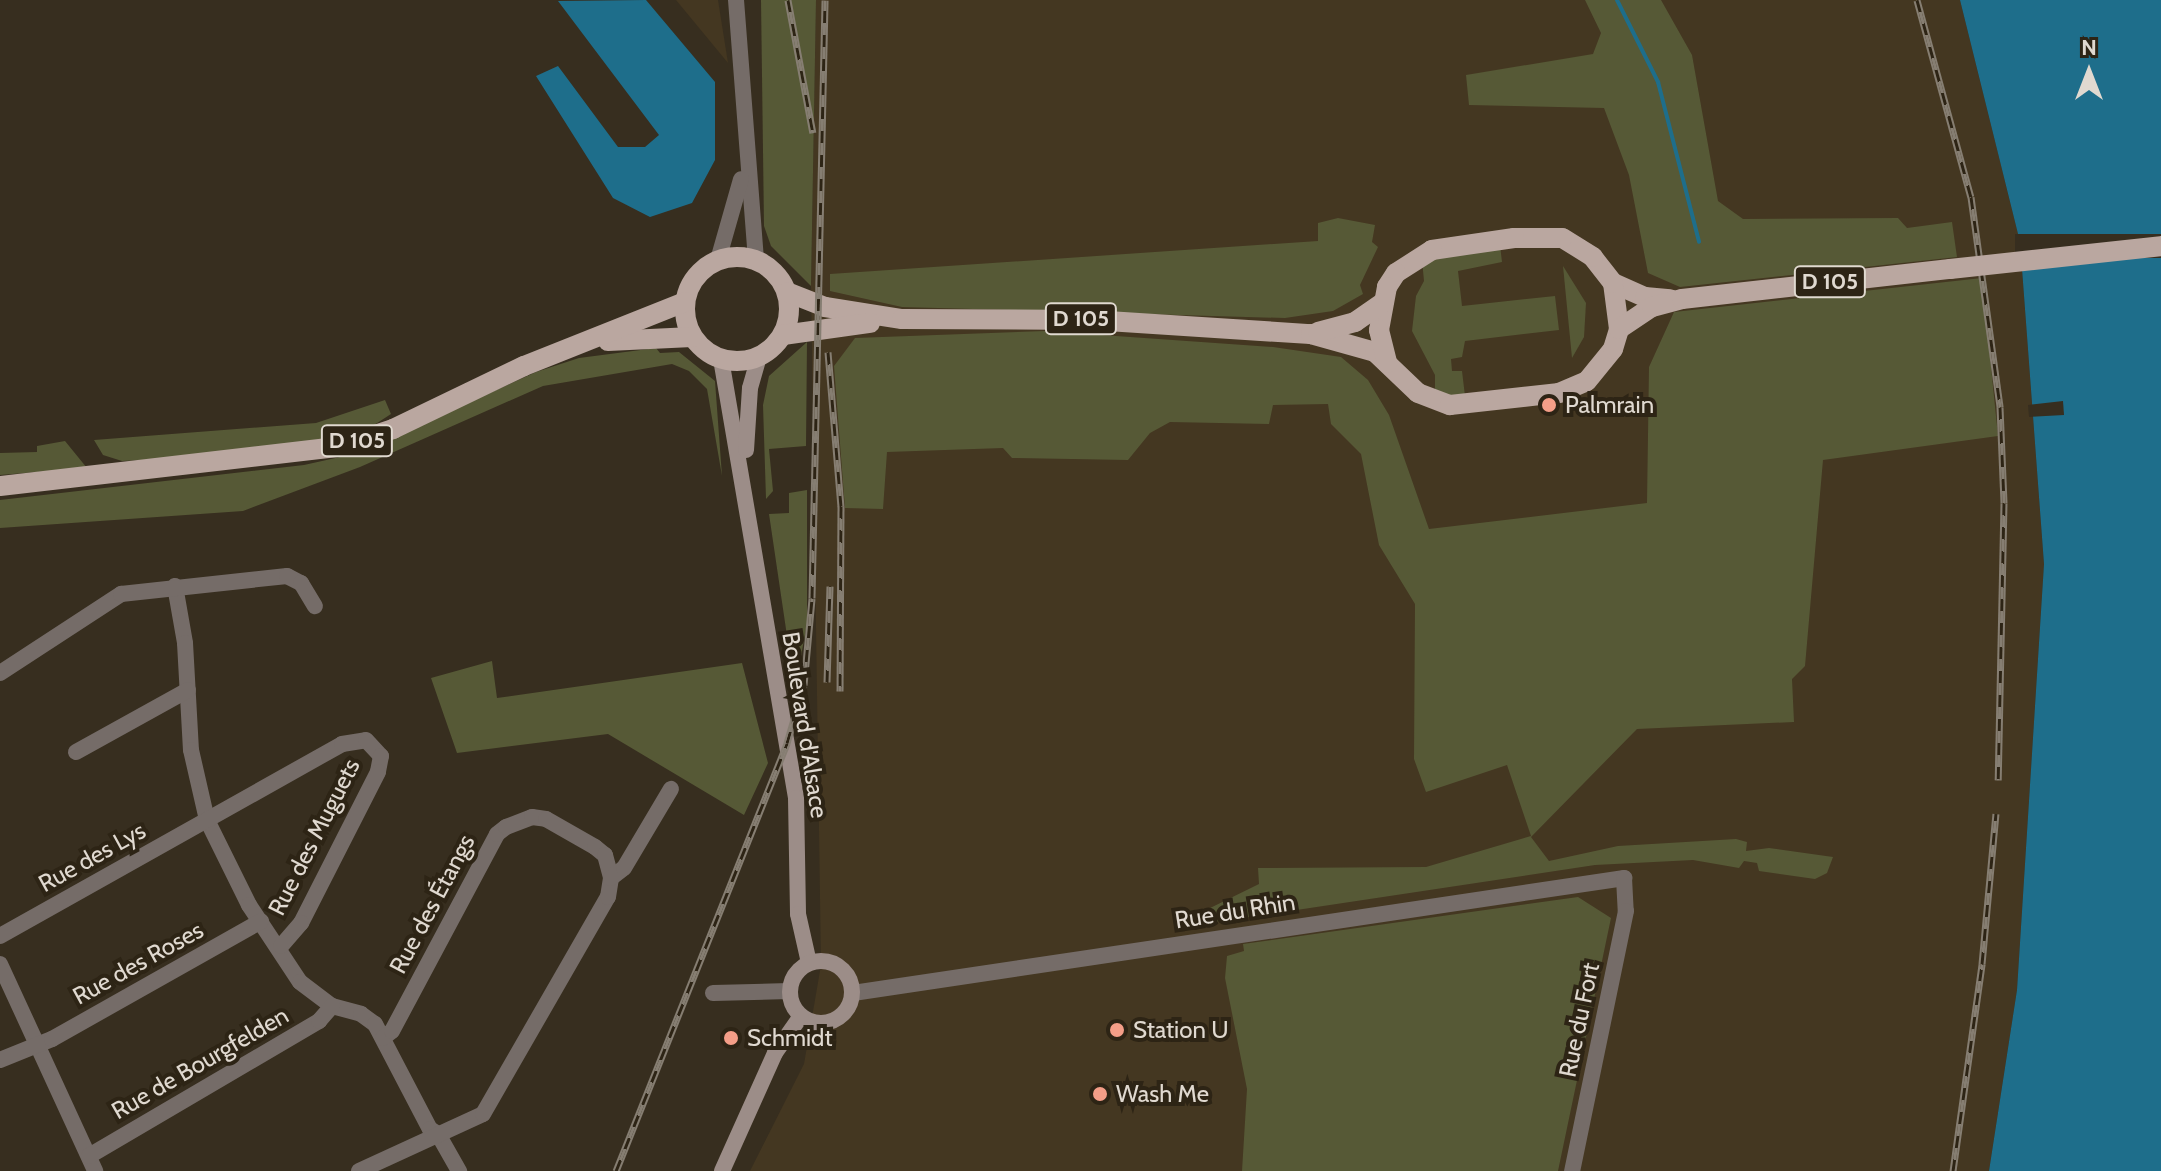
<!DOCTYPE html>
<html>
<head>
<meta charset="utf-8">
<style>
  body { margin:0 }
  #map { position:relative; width:2161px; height:1171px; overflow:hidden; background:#372e1f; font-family:Cabin,sans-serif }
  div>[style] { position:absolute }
  .built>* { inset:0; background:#443721 }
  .green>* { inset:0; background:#565936 }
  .water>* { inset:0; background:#1e6e8b }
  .pier>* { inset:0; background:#372e1f; transform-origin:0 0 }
  .stream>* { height:4px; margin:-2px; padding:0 2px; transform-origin:2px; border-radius:2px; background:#1e6e8b }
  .minor>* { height:16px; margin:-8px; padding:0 8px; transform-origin:8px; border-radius:8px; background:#756c68 }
  .tertiary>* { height:16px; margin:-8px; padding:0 8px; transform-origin:8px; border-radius:8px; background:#756c68 }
  .secondary>* { height:16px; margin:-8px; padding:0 8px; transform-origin:8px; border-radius:8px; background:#9c8d88 }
  .secondary>.ring { margin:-8px; padding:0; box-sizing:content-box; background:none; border:16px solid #9c8d88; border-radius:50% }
  .primary>* { height:20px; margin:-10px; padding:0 10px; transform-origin:10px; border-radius:10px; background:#baa7a0 }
  .primary>.ring { margin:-10px; padding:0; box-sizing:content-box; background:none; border:20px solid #baa7a0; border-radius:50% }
  .rail>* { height:7px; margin-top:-3.5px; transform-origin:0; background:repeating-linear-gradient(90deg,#2d2415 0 12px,#867e72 0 24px); box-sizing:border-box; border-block:2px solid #867e72 }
  .primary-bridge>* { height:20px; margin:-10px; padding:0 10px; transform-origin:10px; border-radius:10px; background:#baa7a0 }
  .dots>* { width:22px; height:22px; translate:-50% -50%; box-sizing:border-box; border:4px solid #2d2415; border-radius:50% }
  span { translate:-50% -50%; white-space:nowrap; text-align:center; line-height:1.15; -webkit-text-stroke:8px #2d2415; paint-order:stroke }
  .shield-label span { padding:2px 6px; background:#2d2415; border:2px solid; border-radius:6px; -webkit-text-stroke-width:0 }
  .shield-label { font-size:22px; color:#e0d9d0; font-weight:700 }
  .poi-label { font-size:24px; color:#e0d9d0 }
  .left { translate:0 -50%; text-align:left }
  .street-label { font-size:24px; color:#e0d9d0 }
  .north { position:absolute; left:2049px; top:32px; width:80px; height:80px; -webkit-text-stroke:6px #2d2415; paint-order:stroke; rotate:0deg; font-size:22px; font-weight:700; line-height:32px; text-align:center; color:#e0d9d0 }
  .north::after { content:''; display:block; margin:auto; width:28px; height:36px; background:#e0d9d0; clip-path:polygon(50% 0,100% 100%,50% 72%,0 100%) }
</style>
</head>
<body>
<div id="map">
  <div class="built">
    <i style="clip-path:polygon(676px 0,718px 0,728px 63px)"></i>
    <i style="clip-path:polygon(816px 0,1960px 0,2020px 242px,2044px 564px,2017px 990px,1989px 1171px,750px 1171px,804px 1064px,821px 965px,811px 286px)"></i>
  </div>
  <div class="green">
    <i style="clip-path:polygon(761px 0,816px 0,811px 286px,771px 246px,764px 226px)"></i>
    <i style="clip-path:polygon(1585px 0,1661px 0,1692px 55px,1718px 201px,1743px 219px,1898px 218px,1907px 228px,1952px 222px,1957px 257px,1680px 287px,1648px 273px,1629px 175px,1604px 108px,1469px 105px,1466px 75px,1593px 54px,1601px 33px)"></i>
    <i style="clip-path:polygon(1338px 218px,1375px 225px,1372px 242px,1378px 247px,1360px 285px,1363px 294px,1333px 311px,1285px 318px,902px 307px,830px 291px,830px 274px,1318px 241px,1318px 223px)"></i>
    <i style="clip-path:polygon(1500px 245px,1502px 262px,1458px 271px,1462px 306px,1555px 296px,1559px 330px,1465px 341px,1462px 357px,1451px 359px,1452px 371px,1462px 371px,1465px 396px,1435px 394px,1435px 375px,1412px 331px,1416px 296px,1424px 281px,1422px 260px)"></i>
    <i style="clip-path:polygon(1563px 266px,1586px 303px,1584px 337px,1572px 358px)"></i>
    <i style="clip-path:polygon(1982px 278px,1998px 436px,1823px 460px,1805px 666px,1792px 679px,1794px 722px,1637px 729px,1531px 837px,1549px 861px,1618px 846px,1736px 839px,1747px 842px,1746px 851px,1769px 848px,1833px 857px,1827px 873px,1815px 879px,1759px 871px,1757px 863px,1744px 861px,1739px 868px,1693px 860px,1595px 865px,1183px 927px,1172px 911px,1206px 910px,1259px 884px,1258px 868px,1426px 867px,1531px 836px,1507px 765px,1426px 792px,1414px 759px,1415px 604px,1379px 545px,1361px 454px,1331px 424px,1328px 404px,1273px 405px,1269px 424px,1170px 422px,1150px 433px,1128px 460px,1012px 458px,1003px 448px,887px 452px,883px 509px,845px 508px,834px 366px,855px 338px,1045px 331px,1273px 347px,1341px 357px,1368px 380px,1389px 415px,1429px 529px,1647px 503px,1649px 367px,1674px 312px)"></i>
    <i style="clip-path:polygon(807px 342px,806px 446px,769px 449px,773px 491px,766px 499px,763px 405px,769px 376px)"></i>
    <i style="clip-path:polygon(656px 348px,660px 353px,679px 352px,715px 381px,722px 476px,707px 389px,689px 371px,672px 364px,543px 386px,360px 467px,243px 511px,0 528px,0 500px,304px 465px,358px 453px,536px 372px,579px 358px)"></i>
    <i style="clip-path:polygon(385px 400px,391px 414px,371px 427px,329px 440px,207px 457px,122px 461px,103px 455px,94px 440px,316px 423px)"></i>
    <i style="clip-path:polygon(65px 441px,87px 468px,0 475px,0 453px,37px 452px,37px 446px)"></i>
    <i style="clip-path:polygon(807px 490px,807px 624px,801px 656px,791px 663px,769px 514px,789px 513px,789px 493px)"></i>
    <i style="clip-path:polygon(492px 661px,497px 698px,742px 663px,768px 763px,744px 815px,608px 734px,457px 753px,431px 678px)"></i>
    <i style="clip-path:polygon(1578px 897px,1611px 918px,1558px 1171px,1242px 1171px,1247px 1089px,1225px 978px,1227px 956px,1244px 951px,1243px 944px)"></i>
  </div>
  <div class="water">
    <i style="clip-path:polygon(646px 0,715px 82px,715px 160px,692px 203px,650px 217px,613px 198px,536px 76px,558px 66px,618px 147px,645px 147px,659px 135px,558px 1px)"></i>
    <i style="clip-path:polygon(1960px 0,2161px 0,2161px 1171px,1989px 1171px,2017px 990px,2044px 564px,2020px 242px)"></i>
  </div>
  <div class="pier">
    <i style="left:2161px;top:234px;width:24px;height:146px;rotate:90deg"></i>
    <i style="clip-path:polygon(2063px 401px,2064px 415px,2029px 417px,2028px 405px)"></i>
  </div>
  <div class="stream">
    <i style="left:1617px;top:0;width:92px;rotate:63.4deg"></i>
    <i style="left:1658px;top:82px;width:165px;rotate:75.6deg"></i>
  </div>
  <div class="minor">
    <i style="left:175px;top:586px;width:58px;rotate:80deg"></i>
    <i style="left:185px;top:643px;width:107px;rotate:86.8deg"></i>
    <i style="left:191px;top:750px;width:72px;rotate:77.1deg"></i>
    <i style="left:207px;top:820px;width:95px;rotate:63.7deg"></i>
    <i style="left:249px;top:905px;width:92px;rotate:56.5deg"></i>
    <i style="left:300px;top:982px;width:40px;rotate:37deg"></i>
    <i style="left:332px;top:1006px;width:30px;rotate:15deg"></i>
    <i style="left:361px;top:1014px;width:17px;rotate:36deg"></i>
    <i style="left:375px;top:1024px;width:119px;rotate:62.4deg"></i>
    <i style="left:430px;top:1129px;width:9px;rotate:32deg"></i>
    <i style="left:438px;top:1134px;width:43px;rotate:60.4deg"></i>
    <i style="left:0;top:673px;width:145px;rotate:-33.1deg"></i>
    <i style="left:121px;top:594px;width:167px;rotate:-6.2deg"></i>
    <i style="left:287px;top:576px;width:16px;rotate:27deg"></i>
    <i style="left:301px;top:583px;width:27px;rotate:59deg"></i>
    <i style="left:76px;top:752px;width:128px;rotate:-29deg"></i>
    <i style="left:0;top:936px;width:392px;rotate:-29.3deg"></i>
    <i style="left:342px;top:744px;width:24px;rotate:-9deg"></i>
    <i style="left:366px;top:740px;width:22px;rotate:47deg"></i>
    <i style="left:381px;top:756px;width:16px;rotate:101deg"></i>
    <i style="left:378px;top:772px;width:169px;rotate:117deg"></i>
    <i style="left:301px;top:923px;width:30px;rotate:131deg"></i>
    <i style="left:0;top:964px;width:228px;rotate:65.3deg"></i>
    <i style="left:713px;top:993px;width:76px;rotate:-1.5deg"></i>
    <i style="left:853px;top:993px;width:780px;rotate:-8.48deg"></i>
    <i style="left:1624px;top:878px;width:33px;rotate:87deg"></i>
    <i style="left:1626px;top:911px;width:266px;rotate:101.7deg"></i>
    <i style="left:383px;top:1038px;width:11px;rotate:-38deg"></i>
    <i style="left:392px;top:1031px;width:223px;rotate:-61.9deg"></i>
    <i style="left:497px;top:834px;width:11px;rotate:-38deg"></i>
    <i style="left:506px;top:827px;width:28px;rotate:-21deg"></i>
    <i style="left:532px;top:817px;width:14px;rotate:8deg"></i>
    <i style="left:546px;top:819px;width:56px;rotate:29.7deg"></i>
    <i style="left:595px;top:847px;width:13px;rotate:39deg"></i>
    <i style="left:605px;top:855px;width:24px;rotate:75deg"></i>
    <i style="left:0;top:1060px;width:56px;rotate:-22deg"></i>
    <i style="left:52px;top:1039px;width:240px;rotate:-29.4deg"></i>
    <i style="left:89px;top:1156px;width:267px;rotate:-30.4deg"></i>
    <i style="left:319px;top:1021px;width:20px;rotate:-49deg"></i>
    <i style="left:359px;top:1171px;width:136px;rotate:-24.7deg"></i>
    <i style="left:483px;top:1114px;width:250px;rotate:-60.1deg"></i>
    <i style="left:608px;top:897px;width:19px;rotate:-81deg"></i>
    <i style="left:611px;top:878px;width:16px;rotate:-38deg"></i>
    <i style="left:624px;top:868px;width:92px;rotate:-59.3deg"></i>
  </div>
  <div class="tertiary">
    <i style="left:736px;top:0;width:261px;rotate:85.6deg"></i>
    <i style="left:718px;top:260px;width:84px;rotate:-74.1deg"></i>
  </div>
  <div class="secondary">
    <i style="left:721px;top:359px;width:445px;rotate:80.3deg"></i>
    <i style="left:796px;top:798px;width:116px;rotate:89deg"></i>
    <i style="left:798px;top:914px;width:50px;rotate:77.3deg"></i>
    <i style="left:746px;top:450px;width:62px;rotate:-86.3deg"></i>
    <i style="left:750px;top:388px;width:32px;rotate:-74deg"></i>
    <i class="ring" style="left:790px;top:961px;width:46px;height:46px"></i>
    <i style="left:722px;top:1171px;width:129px;rotate:-65.8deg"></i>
    <i style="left:775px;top:1053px;width:45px;rotate:-54.9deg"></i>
  </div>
  <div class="primary">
    <i class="ring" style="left:685px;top:257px;width:84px;height:84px"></i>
    <i style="left:1613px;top:283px;width:35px;rotate:24deg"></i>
    <i style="left:1645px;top:297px;width:25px;rotate:5deg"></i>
    <i style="left:787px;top:292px;width:41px;rotate:21.5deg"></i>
    <i style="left:825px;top:307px;width:78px;rotate:8.9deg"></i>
    <i style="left:902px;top:319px;width:190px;rotate:0.3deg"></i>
    <i style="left:1092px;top:320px;width:219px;rotate:3.7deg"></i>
    <i style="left:1311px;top:334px;width:66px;rotate:15.7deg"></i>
    <i style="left:1375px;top:352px;width:59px;rotate:43.6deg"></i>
    <i style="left:1418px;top:393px;width:34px;rotate:21deg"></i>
    <i style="left:1450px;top:405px;width:110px;rotate:-6.3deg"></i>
    <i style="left:1559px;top:393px;width:30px;rotate:-23deg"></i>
    <i style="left:1587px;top:381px;width:41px;rotate:-50.9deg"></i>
    <i style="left:1613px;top:349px;width:21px;rotate:-73deg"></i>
    <i style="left:1619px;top:329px;width:46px;rotate:-97.4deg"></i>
    <i style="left:1613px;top:283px;width:33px;rotate:-128deg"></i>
    <i style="left:1593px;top:257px;width:36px;rotate:-148deg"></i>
    <i style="left:1562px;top:238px;width:48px;rotate:180deg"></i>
    <i style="left:1514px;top:238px;width:83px;rotate:171.7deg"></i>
    <i style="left:1432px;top:250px;width:43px;rotate:147.4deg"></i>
    <i style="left:1396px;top:273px;width:17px;rotate:123deg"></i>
    <i style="left:1387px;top:287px;width:44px;rotate:100.5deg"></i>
    <i style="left:1379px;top:330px;width:34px;rotate:76deg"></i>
    <i style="left:1619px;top:329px;width:40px;rotate:-34deg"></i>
    <i style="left:1652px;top:307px;width:31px;rotate:-15deg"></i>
    <i style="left:1682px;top:299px;width:270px;rotate:-6.4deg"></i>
    <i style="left:1318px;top:332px;width:38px;rotate:-15deg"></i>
    <i style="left:1355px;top:322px;width:33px;rotate:-35deg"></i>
    <i style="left:783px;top:335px;width:88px;rotate:-7.9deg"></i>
    <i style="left:608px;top:341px;width:84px;rotate:-2.7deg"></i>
    <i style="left:0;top:486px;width:341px;rotate:-6.6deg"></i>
    <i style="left:339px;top:447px;width:57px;rotate:-18.4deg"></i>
    <i style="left:393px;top:429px;width:145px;rotate:-25.7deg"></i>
    <i style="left:524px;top:366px;width:173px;rotate:-21.7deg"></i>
  </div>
  <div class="rail">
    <i style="left:788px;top:0;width:135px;rotate:79.4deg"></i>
    <i style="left:1917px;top:0;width:204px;rotate:74.7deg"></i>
    <i style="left:1971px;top:197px;width:212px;rotate:82.1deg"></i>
    <i style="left:2000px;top:407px;width:96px;rotate:87.6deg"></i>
    <i style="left:2004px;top:503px;width:277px;rotate:91.2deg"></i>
    <i style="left:828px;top:352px;width:155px;rotate:85.2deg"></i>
    <i style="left:841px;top:506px;width:185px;rotate:90.3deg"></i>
    <i style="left:827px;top:682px;width:96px;rotate:-88.2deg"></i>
    <i style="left:616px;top:1171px;width:461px;rotate:-68.2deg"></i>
    <i style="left:787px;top:743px;width:60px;rotate:-73.7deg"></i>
    <i style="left:804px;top:685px;width:87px;rotate:-84.7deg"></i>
    <i style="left:812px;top:598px;width:598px;rotate:-88.75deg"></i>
    <i style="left:1953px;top:1171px;width:209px;rotate:-82deg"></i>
    <i style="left:1982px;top:964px;width:151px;rotate:-84.7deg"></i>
  </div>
  <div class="primary-bridge">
    <i style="left:1950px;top:269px;width:212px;rotate:-6.2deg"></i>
  </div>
  <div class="dots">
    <i style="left:1549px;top:405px;background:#f49e88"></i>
    <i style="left:1117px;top:1030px;background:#f49e88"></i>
    <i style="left:731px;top:1038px;background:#f49e88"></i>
    <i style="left:1100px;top:1094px;background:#f49e88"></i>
  </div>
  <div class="shield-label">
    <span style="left:1830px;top:282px">D 105</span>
    <span style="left:1081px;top:319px">D 105</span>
    <span style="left:357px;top:441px">D 105</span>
  </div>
  <div class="poi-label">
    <span class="left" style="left:1565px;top:405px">Palmrain</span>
    <span class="left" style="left:1133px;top:1030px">Station U</span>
    <span class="left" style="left:747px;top:1038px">Schmidt</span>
    <span class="left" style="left:1116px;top:1094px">Wash Me</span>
  </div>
  <div class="street-label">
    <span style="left:805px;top:725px;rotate:81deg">Boulevard d'Alsace</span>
    <span style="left:314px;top:837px;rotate:-63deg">Rue des Muguets</span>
    <span style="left:92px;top:857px;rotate:-29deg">Rue des Lys</span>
    <span style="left:432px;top:904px;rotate:-62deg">Rue des Étangs</span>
    <span style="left:1235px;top:911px;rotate:-9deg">Rue du Rhin</span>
    <span style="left:138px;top:963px;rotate:-29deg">Rue des Roses</span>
    <span style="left:1579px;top:1020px;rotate:-78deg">Rue du Fort</span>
    <span style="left:200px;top:1063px;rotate:-30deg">Rue de Bourgfelden</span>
  </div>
  <div class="north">N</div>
</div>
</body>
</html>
